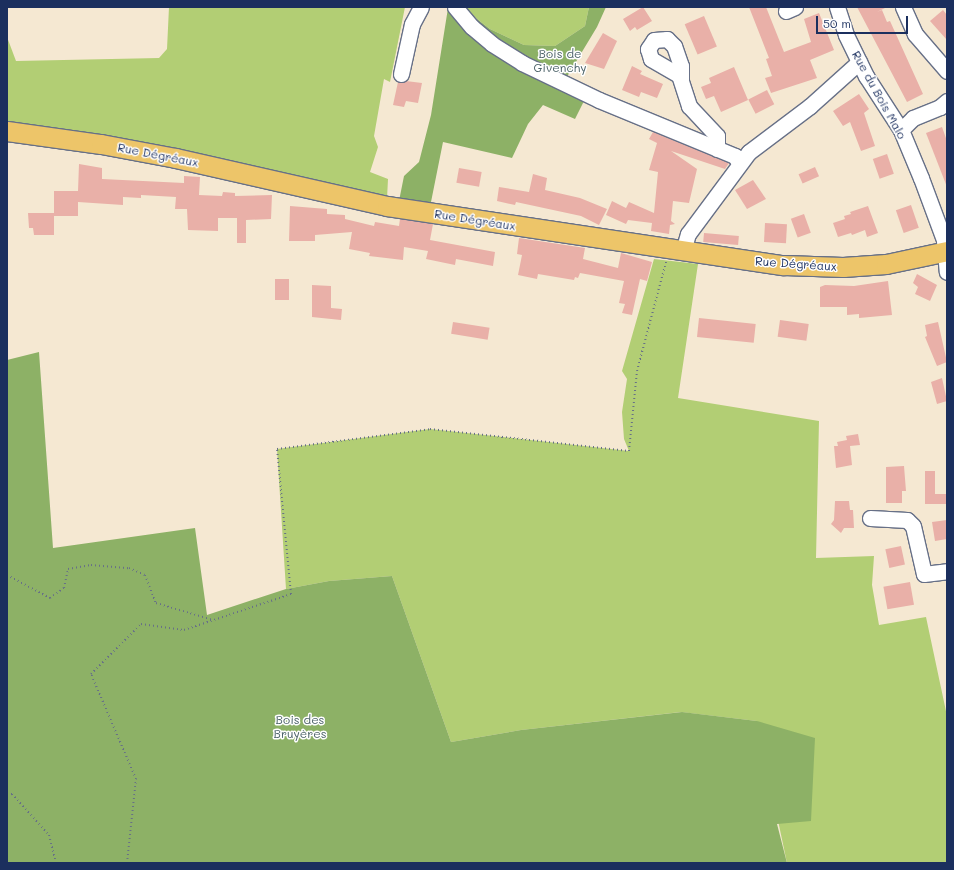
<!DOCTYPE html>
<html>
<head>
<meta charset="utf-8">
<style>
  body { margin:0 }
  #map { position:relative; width:954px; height:870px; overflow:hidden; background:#f5e8d2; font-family:Mali,sans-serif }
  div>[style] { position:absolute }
  .green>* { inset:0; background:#b2ce74 }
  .forest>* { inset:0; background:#8db166 }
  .building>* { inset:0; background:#e9b0a8; transform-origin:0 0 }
  .path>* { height:2px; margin-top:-1px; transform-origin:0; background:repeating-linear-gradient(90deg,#677087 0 1px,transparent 0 4px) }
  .roads { filter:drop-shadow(1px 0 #677087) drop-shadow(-1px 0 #677087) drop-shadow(0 1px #677087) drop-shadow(0 -1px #677087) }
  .minor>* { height:15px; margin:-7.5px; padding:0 7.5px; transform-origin:7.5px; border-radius:7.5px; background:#fff }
  .major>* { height:19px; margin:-9.5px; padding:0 9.5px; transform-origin:9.5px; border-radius:9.5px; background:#edc569 }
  span { translate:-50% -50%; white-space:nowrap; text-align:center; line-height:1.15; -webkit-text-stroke:3px #fff; paint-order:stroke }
  .park-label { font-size:12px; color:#485f65 }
  .street-label { font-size:12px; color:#1b2f5e }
  .frame { position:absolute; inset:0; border:8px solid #1b2f5e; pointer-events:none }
  .scale { position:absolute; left:816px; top:16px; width:92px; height:18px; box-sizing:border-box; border:2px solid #1b2f5e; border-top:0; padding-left:5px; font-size:12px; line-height:14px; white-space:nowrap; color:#1b2f5e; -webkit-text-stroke:3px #fff; paint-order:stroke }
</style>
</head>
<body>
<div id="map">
  <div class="green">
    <i style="clip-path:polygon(169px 7px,405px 7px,390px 82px,384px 79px,374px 136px,378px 147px,370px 172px,388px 179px,387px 199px,38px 126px,7px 122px,7px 37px,16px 61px,159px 58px,167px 49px)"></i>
    <i style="clip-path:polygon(462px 7px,589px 7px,585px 26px,555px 46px,524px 45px,490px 29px)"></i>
    <i style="clip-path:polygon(654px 259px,698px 264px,678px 398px,819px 421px,816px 558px,874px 556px,872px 585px,879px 625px,926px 617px,947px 716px,947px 863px,787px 863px,757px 721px,681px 712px,521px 730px,451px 742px,392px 576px,329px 581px,286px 589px,277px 449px,430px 429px,629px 451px,624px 439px,622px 412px,627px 379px,622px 371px)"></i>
  </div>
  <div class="forest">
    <i style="clip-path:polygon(589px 7px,606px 7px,597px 27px,565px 80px,585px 99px,575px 119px,543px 105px,528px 124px,512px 158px,443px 142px,430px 207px,399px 201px,404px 176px,419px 162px,431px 115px,448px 8px,463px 8px,490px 29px,524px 45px,555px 46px,585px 26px)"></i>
    <i style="clip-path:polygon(39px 352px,53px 548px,195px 528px,207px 615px,286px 589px,329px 581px,392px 576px,451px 742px,521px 730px,682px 712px,757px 721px,815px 738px,811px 821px,777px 824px,787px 863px,7px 863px,7px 360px)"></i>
  </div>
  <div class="building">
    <i style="clip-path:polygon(643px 7px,652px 21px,637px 30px,635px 27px,630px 31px,623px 19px)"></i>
    <i style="clip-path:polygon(749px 7px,766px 7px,784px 52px,811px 42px,804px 19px,819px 13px,834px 50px,810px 60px,817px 78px,771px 93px,765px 78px,772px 76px,766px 59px,769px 58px)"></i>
    <i style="clip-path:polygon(857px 7px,887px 7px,877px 12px,882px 10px,887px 22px,890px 21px,923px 94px,907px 102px)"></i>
    <i style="clip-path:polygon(943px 10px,947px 15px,947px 40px,930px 21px)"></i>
    <i style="left:704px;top:16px;width:33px;height:21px;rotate:67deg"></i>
    <i style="clip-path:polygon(603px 33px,617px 41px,604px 69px,585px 63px)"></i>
    <i style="clip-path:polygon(632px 66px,642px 71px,640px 74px,663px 84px,657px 98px,641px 92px,639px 97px,622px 90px)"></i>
    <i style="clip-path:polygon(734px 67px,748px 100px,721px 112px,714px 96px,706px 99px,701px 87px,711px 83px,709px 78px)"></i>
    <i style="clip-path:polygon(406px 81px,422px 83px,418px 103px,406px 101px,404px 107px,393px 105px,398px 82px)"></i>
    <i style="left:767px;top:90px;width:16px;height:21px;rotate:63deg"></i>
    <i style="clip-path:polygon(859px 94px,869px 109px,864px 113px,875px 146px,861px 151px,850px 122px,843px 126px,833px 111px)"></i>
    <i style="clip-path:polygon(942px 127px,947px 141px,947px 187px,926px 133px)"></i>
    <i style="clip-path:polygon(653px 132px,729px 163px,725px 169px,671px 151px,697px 169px,689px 203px,673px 201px,671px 221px,675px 224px,670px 225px,669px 234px,651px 231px,652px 223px,628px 220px,626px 224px,606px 215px,612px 201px,626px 208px,629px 202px,654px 213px,658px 172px,649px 170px,657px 143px,649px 139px)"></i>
    <i style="left:887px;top:154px;width:21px;height:15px;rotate:71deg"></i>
    <i style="clip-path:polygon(79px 164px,102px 168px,102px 179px,184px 183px,184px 176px,200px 177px,199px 195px,222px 196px,223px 192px,235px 193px,235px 196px,272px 195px,271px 219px,246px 220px,246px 243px,237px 243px,237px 218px,218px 218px,218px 231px,188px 230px,187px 209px,175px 209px,176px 197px,141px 195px,141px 198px,123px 197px,123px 205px,78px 202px,78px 216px,54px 216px,54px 235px,34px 235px,33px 228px,29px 228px,28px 213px,54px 213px,54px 191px,78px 191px)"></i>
    <i style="left:815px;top:167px;width:10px;height:18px;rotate:66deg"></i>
    <i style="left:459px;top:168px;width:23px;height:15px;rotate:10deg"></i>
    <i style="clip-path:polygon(533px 174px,547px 178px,545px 190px,580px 198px,607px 209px,599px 225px,581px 216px,516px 202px,515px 205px,497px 201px,499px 187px,529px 192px)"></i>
    <i style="clip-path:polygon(753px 180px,766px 199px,747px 209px,735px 190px)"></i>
    <i style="left:911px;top:205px;width:24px;height:16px;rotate:71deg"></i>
    <i style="clip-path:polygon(290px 206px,327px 209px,327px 214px,345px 215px,345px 219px,374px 226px,375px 222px,399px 226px,400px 219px,433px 224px,430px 240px,495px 252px,493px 266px,456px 259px,455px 265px,426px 259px,428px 251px,404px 247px,403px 260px,369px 256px,370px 253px,349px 249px,352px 232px,315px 235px,315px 241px,289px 241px)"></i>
    <i style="clip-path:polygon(868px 206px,878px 233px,867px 237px,865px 230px,852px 235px,851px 233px,838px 237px,833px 223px,845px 219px,844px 216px,851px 214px,850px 212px)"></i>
    <i style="left:804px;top:214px;width:20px;height:14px;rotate:70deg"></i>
    <i style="left:765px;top:223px;width:22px;height:19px;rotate:3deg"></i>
    <i style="left:704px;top:233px;width:35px;height:9px;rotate:5deg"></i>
    <i style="clip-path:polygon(519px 238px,585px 248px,583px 259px,618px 268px,621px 253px,652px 262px,647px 281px,640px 279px,632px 315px,622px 313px,625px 304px,619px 303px,624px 281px,580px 273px,578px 278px,575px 277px,574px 280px,538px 274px,537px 279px,518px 275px,522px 255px,517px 254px)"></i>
    <i style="clip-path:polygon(917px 274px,937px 285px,930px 301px,915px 294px,918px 287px,913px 283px)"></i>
    <i style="left:275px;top:279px;width:14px;height:21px"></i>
    <i style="clip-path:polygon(888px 281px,892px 315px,859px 318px,859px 314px,847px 315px,847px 307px,820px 307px,820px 287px,825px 285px,854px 286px)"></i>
    <i style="clip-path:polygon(312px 285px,331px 286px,331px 308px,342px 309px,341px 320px,312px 317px)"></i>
    <i style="left:699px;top:318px;width:57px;height:19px;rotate:6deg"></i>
    <i style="left:780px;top:320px;width:29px;height:17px;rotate:8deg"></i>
    <i style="left:453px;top:322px;width:37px;height:12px;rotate:9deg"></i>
    <i style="clip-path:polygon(938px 322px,947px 362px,937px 366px,925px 337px,927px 336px,925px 325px)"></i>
    <i style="clip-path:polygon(942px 378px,947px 401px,937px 404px,931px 382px)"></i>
    <i style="clip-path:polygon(858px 434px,860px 445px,850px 446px,852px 465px,836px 468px,834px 446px,838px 446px,837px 442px,847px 440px,846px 436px)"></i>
    <i style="clip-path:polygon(904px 466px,906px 491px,902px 491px,902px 503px,886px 503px,886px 467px)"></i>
    <i style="clip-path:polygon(925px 471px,935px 471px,935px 494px,947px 494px,947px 504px,925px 504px)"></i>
    <i style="clip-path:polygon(835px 501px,849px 501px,850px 510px,853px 510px,854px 528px,844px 528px,841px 533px,831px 524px,834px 520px)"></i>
    <i style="clip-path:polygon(947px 520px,947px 539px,935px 541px,932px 522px)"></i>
    <i style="left:901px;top:546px;width:19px;height:16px;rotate:78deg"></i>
    <i style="left:910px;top:582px;width:23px;height:27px;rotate:80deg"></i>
  </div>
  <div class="path">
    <i style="left:7px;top:575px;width:49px;rotate:28.1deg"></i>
    <i style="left:50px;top:598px;width:17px;rotate:-36deg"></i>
    <i style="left:64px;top:588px;width:19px;rotate:-78deg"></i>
    <i style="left:68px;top:569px;width:23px;rotate:-10deg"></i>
    <i style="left:91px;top:565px;width:38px;rotate:5deg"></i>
    <i style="left:129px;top:568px;width:17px;rotate:24deg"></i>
    <i style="left:145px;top:575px;width:30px;rotate:69deg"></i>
    <i style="left:156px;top:603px;width:59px;rotate:16.6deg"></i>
    <i style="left:7px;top:794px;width:5px"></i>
    <i style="left:12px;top:794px;width:55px;rotate:47.9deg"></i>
    <i style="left:49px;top:835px;width:29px;rotate:76deg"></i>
    <i style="left:127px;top:863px;width:84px;rotate:-83.9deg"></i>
    <i style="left:136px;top:779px;width:114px;rotate:-113.2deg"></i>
    <i style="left:91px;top:674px;width:71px;rotate:-45deg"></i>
    <i style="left:141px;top:624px;width:43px;rotate:7.9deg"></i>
    <i style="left:184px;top:630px;width:113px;rotate:-18.6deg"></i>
    <i style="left:291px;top:594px;width:146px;rotate:-95.5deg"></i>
    <i style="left:277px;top:449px;width:154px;rotate:-7.4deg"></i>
    <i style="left:430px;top:429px;width:200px;rotate:6.3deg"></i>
    <i style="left:629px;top:451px;width:80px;rotate:-84.3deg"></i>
    <i style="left:637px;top:371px;width:113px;rotate:-75.1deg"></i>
  </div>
  <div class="roads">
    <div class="minor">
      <i style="left:455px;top:7px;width:26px;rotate:50deg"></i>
      <i style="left:472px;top:27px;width:26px;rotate:40deg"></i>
      <i style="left:492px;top:44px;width:36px;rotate:32deg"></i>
      <i style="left:522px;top:63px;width:85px;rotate:25.7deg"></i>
      <i style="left:599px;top:100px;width:147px;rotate:22.4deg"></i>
      <i style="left:735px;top:156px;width:8px;rotate:60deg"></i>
      <i style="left:837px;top:7px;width:29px;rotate:72deg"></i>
      <i style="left:846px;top:35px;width:46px;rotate:64deg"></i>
      <i style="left:866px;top:76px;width:64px;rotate:57.1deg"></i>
      <i style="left:901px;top:130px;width:52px;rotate:67.4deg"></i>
      <i style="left:921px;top:178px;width:66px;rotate:69.6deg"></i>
      <i style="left:944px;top:240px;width:32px;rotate:85deg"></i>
      <i style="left:903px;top:7px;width:30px;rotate:66deg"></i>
      <i style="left:915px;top:34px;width:49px;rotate:49.1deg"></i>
      <i style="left:786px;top:11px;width:10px;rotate:-24deg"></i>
      <i style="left:401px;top:74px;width:51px;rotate:-77.6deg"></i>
      <i style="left:412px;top:24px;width:19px;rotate:-62deg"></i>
      <i style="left:681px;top:79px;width:13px;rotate:-90deg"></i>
      <i style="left:681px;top:66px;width:21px;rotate:-109deg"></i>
      <i style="left:674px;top:46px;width:10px;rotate:-135deg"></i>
      <i style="left:667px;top:39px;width:13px;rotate:176deg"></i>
      <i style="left:654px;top:40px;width:11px;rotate:124deg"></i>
      <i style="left:648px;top:49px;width:10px;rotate:73deg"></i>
      <i style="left:651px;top:59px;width:32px;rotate:30deg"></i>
      <i style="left:679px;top:75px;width:33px;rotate:72deg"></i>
      <i style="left:689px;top:106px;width:41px;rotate:47deg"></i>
      <i style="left:717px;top:136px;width:13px;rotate:90deg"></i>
      <i style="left:901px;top:130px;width:17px;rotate:-45deg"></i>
      <i style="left:913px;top:118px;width:29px;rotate:-22deg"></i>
      <i style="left:940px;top:107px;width:9px;rotate:-41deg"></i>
      <i style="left:683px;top:251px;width:18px;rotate:-74deg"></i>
      <i style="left:688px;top:234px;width:102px;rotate:-53.4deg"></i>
      <i style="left:749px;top:152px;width:76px;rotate:-37deg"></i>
      <i style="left:810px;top:106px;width:66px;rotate:-41.9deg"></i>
      <i style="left:870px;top:518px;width:37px;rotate:3deg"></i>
      <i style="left:907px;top:520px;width:8px;rotate:45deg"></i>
      <i style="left:913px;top:526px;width:49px;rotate:77.1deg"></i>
      <i style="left:924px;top:574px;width:23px;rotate:-7deg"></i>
    </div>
    <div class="major">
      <i style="left:7px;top:131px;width:95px;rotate:7.9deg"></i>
      <i style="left:101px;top:144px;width:76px;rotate:10.6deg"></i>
      <i style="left:176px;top:158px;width:216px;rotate:12.8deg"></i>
      <i style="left:387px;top:206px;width:401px;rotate:8.5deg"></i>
      <i style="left:784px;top:265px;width:59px;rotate:1.9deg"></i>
      <i style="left:843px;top:267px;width:43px;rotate:-4deg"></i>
      <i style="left:886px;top:264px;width:62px;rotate:-12deg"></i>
    </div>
  </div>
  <div class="park-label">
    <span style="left:560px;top:61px">Bois de<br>Givenchy</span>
    <span style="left:300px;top:727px">Bois des<br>Bruyères</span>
  </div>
  <div class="street-label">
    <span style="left:879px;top:95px;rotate:61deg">Rue du Bois Malo</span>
    <span style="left:158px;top:155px;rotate:11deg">Rue Dégréaux</span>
    <span style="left:475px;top:220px;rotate:9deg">Rue Dégréaux</span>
    <span style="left:796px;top:264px;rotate:4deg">Rue Dégréaux</span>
  </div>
  <div class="frame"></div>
  <div class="scale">50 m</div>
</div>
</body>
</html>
